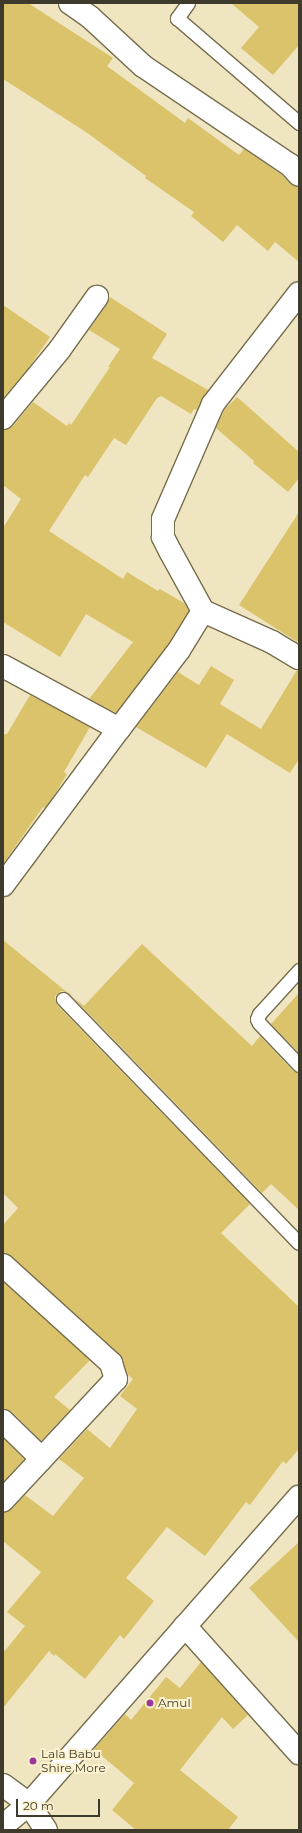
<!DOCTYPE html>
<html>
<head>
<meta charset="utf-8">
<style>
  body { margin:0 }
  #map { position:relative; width:302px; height:1833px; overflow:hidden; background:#efe5c1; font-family:Montserrat,sans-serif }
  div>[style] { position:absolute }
  .building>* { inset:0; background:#dbc36b }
  .roads { filter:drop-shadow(1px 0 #766d4c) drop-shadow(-1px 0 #766d4c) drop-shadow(0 1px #766d4c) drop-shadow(0 -1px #766d4c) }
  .service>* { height:13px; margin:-6.5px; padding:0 6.5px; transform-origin:6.5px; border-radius:6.5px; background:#fff }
  .minor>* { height:22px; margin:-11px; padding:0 11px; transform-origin:11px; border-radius:11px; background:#fff }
  .tertiary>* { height:22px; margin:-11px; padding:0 11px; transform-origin:11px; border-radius:11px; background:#fff }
  .dots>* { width:11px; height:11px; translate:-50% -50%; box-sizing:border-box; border:2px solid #fcf2ce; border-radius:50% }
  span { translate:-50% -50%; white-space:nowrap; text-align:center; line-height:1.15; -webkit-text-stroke:4px #fcf2ce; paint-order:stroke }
  .poi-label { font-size:12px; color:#3f3b2c }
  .left { translate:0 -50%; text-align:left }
  .frame { position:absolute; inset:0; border:4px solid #3f3b2c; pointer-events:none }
  .scale { position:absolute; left:16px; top:1799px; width:84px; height:18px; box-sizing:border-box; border:2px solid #3f3b2c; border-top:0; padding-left:5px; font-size:12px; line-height:14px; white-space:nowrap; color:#3f3b2c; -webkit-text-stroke:3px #fcf2ce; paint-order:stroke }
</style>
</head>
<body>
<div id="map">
  <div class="building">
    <i style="clip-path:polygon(3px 3px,28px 3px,113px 58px,107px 66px,185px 123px,188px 118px,239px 155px,244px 149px,282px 175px,290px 184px,299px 187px,299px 262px,275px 242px,268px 251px,237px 225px,223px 242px,191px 216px,194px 212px,145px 178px,146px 176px,86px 132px,3px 79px)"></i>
    <i style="clip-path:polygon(231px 3px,299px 3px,299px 45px,273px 75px,241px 48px,259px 27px)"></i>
    <i style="clip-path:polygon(110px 297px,167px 334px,152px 358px,208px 390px,197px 410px,194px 409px,191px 414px,161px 396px,157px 398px,126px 445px,114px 438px,88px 477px,85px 475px,49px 531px,123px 579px,127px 572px,158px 591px,160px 589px,184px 603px,189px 611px,169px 643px,116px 713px,89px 699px,133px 642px,86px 614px,60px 657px,3px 622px,3px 528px,21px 499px,3px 485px,3px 430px,13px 426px,33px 402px,67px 426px,69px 423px,71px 425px,110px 367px,108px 367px,120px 349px,89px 330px,107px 304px)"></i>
    <i style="clip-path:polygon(3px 305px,50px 337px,27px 370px,3px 398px)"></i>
    <i style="clip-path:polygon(237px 397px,299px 452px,299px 478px,288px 492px,253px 463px,254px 461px,216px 428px,224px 410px)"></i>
    <i style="clip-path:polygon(299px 512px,299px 643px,239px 605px)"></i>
    <i style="clip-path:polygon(211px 666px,234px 680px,220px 704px,261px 729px,297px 670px,299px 670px,299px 759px,290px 773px,227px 734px,206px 768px,136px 727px,178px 672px,199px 685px)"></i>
    <i style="clip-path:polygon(30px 695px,90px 727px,64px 772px,67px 774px,55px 794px,45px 808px,43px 807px,3px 864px,3px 734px,7px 734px)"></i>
    <i style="clip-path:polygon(3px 940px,84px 1006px,142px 944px,252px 1046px,260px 1036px,293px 1071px,299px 1073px,299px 1210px,271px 1184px,262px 1193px,69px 993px,61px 991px,55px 996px,57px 1005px,250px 1204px,221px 1233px,299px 1307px,299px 1449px,286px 1464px,283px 1461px,250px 1505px,246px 1502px,205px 1556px,167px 1527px,126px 1578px,154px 1601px,124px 1639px,120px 1635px,85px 1679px,55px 1654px,54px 1656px,49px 1651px,3px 1708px,3px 1653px,25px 1626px,7px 1612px,41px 1572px,3px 1541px,3px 1512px,12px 1509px,25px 1495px,53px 1516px,84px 1478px,59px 1459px,87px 1429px,110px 1448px,137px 1409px,120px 1396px,133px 1379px,127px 1374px,119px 1354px,11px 1256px,3px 1253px,3px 1225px,18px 1208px,3px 1193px)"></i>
    <i style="clip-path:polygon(299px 993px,299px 1053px,271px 1024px)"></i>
    <i style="clip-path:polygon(3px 1282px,90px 1360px,54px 1397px,70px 1410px,41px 1441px,12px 1412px,3px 1409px)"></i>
    <i style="clip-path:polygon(3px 1438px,24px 1459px,3px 1482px)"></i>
    <i style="clip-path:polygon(299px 1542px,299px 1642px,249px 1588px)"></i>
    <i style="clip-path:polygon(201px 1662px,248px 1715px,233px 1729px,222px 1717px,180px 1770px,238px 1817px,228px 1830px,136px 1830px,112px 1810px,134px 1783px,94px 1749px,125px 1714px,131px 1720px,166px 1677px,180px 1688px)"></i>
  </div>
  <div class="roads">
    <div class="service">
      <i style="left:188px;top:3px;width:19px;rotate:126deg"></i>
      <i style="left:177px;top:18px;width:161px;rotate:40.7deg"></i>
      <i style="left:299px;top:970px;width:59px;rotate:132.3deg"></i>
      <i style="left:259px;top:1014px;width:5px;rotate:112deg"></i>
      <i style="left:257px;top:1019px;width:4px;rotate:63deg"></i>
      <i style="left:259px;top:1023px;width:58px;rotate:46.4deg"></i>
      <i style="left:63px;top:999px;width:339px;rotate:46deg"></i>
    </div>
    <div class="minor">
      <i style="left:70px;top:3px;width:24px;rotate:35deg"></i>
      <i style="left:90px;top:17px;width:72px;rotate:42.8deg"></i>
      <i style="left:143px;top:66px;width:177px;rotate:34deg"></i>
      <i style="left:290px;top:165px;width:13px;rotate:48deg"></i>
      <i style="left:3px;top:418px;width:89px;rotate:-50.4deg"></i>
      <i style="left:60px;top:349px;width:64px;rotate:-54.6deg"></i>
      <i style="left:203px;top:611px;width:68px;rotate:-118.8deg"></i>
      <i style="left:170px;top:551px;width:16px;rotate:-117deg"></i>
      <i style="left:163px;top:537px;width:18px;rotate:-90deg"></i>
      <i style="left:163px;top:519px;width:125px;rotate:-66.5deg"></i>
      <i style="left:213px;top:404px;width:140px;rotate:-52.2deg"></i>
      <i style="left:3px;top:666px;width:132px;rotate:28.5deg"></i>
      <i style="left:119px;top:729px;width:99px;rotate:-52.8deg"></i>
      <i style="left:179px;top:650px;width:46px;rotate:-58.4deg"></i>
      <i style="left:203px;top:611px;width:76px;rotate:24.2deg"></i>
      <i style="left:272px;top:642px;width:31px;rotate:31deg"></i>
      <i style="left:3px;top:885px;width:194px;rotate:-53.4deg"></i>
      <i style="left:3px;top:1265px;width:146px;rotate:42.2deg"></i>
      <i style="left:111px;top:1363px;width:17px;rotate:73deg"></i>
      <i style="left:116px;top:1379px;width:166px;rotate:133deg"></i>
      <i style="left:3px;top:1421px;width:54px;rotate:44.3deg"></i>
      <i style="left:185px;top:1626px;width:171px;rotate:48.1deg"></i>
      <i style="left:3px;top:1785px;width:32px;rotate:36deg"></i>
      <i style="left:29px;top:1804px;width:34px;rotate:140deg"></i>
    </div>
    <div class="tertiary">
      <i style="left:46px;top:1830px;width:31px;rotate:-123deg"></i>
      <i style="left:29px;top:1804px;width:409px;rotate:-48.7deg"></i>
    </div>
  </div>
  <div class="dots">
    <i style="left:150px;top:1703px;background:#9e379a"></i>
    <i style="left:33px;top:1761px;background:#9e379a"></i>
  </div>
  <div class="poi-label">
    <span class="left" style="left:158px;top:1703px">Amul</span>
    <span class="left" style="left:41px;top:1761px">Lala Babu<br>Shire More</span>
  </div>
  <div class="frame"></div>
  <div class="scale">20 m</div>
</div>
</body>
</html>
